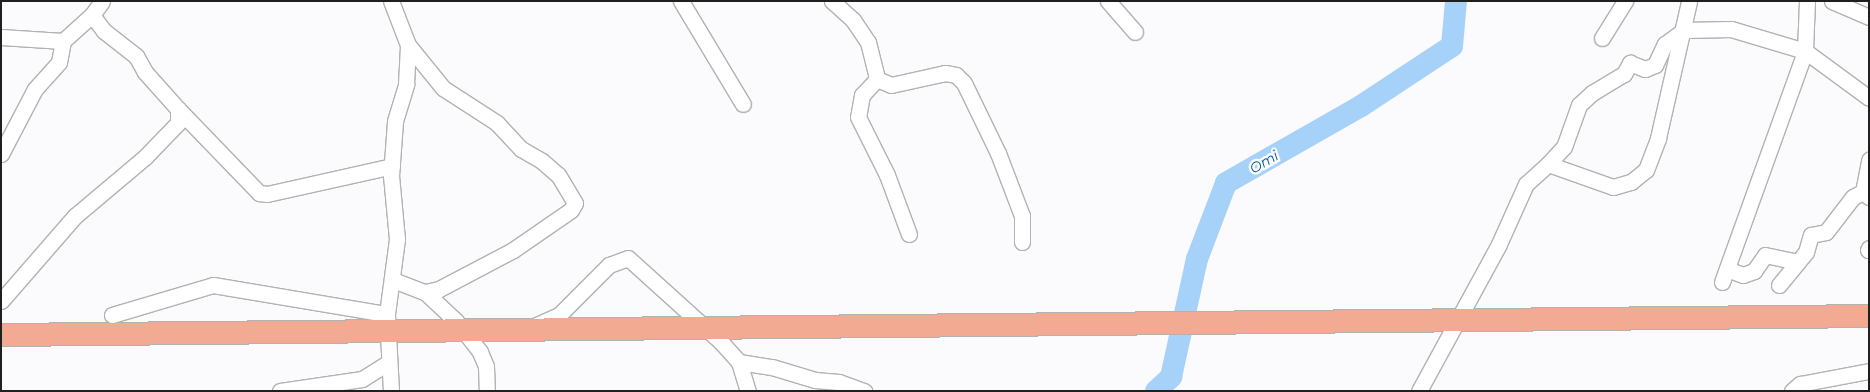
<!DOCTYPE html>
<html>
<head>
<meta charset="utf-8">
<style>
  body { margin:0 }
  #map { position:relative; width:1870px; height:392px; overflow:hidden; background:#fbfbfd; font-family:Montserrat,sans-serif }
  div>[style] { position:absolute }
  .river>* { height:22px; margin:-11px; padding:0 11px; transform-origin:11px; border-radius:11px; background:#a6d2f9 }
  .roads { filter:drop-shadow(1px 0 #b2b2b4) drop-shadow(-1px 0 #b2b2b4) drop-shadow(0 1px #b2b2b4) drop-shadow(0 -1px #b2b2b4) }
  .minor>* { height:15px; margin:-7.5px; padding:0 7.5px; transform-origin:7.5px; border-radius:7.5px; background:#fff }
  .highway>* { height:22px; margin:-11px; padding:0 11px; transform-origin:11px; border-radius:11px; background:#f2aa92 }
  span { translate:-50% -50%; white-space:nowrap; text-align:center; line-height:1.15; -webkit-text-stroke:5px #fbfbfd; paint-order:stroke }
  .water-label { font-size:14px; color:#005c96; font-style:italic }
  .frame { position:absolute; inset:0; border:2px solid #1f1f1f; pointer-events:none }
</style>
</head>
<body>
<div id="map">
  <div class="river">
    <i style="left:1156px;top:391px;width:21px;rotate:-43deg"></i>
    <i style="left:1171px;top:377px;width:121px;rotate:-77.6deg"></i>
    <i style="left:1197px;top:259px;width:81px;rotate:-69.1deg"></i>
    <i style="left:1226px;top:183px;width:155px;rotate:-29.7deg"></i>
    <i style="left:1361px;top:106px;width:109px;rotate:-33.4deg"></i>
    <i style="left:1452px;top:46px;width:45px;rotate:-84.9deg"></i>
  </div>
  <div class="roads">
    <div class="minor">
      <i style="left:681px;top:1px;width:120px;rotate:59deg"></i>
      <i style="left:832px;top:1px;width:28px;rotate:42deg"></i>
      <i style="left:853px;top:20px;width:27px;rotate:56deg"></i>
      <i style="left:868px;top:42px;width:38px;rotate:76deg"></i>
      <i style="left:877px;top:79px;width:22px;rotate:133deg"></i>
      <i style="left:862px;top:95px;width:22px;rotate:100deg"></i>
      <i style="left:858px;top:117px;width:65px;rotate:63.4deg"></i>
      <i style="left:887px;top:175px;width:63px;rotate:69.6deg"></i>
      <i style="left:1108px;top:1px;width:41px;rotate:48.9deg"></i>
      <i style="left:1832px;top:1px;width:40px;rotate:23.4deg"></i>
      <i style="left:1px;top:37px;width:62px;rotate:3.7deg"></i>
      <i style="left:63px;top:41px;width:39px;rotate:-42deg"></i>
      <i style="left:92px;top:15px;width:17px;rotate:-54deg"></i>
      <i style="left:1602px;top:38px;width:44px;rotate:-58.1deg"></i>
      <i style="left:877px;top:79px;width:15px;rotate:23deg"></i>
      <i style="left:891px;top:85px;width:55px;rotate:-12.5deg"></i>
      <i style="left:945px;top:73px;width:11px;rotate:10deg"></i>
      <i style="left:956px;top:75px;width:11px;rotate:45deg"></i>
      <i style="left:964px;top:83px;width:78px;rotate:64.1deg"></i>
      <i style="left:998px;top:153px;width:67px;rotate:69.1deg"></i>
      <i style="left:1022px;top:216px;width:26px;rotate:90deg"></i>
      <i style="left:178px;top:109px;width:117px;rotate:46deg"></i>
      <i style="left:259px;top:193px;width:8px;rotate:7deg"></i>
      <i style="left:267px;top:194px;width:128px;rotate:-12.6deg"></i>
      <i style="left:1px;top:154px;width:73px;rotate:-62.4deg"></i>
      <i style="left:35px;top:89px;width:36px;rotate:-48deg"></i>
      <i style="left:59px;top:62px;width:21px;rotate:-79deg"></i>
      <i style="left:1548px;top:164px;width:23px;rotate:-47deg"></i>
      <i style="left:1564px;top:147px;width:45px;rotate:-70.3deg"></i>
      <i style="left:1579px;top:105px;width:18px;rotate:-43deg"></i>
      <i style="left:1592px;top:93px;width:37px;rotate:-31deg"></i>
      <i style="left:1624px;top:74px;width:13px;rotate:-61deg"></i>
      <i style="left:1630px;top:63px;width:16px;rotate:22deg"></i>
      <i style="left:1645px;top:69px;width:11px;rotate:-22deg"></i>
      <i style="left:1655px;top:65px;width:23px;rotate:-65deg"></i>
      <i style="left:1665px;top:44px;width:24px;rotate:-36deg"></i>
      <i style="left:1684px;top:30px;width:47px;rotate:-1.2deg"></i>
      <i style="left:1731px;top:29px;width:77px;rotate:16.6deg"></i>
      <i style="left:1805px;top:51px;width:50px;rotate:-87.7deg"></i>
      <i style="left:1863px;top:192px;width:33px;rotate:-79deg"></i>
      <i style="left:1868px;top:250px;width:2px;rotate:-63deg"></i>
      <i style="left:1727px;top:269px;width:17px;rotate:21deg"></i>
      <i style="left:1743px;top:275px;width:12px;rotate:-20deg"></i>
      <i style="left:1754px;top:271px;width:19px;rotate:-55deg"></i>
      <i style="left:1765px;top:255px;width:33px;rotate:12deg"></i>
      <i style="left:393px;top:280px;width:34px;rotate:21deg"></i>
      <i style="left:425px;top:292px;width:14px;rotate:-12deg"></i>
      <i style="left:439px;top:289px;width:84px;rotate:-27.8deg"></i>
      <i style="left:513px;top:250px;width:70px;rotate:-34.6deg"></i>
      <i style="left:571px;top:210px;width:8px;rotate:-60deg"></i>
      <i style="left:575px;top:203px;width:33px;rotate:-121deg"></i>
      <i style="left:558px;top:175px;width:21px;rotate:-139deg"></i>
      <i style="left:542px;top:161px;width:24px;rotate:-150deg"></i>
      <i style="left:521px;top:149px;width:35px;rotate:-133deg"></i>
      <i style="left:497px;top:123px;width:64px;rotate:-147.1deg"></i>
      <i style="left:443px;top:88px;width:55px;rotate:-129.1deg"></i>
      <i style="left:1722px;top:282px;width:245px;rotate:-70.2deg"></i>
      <i style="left:1805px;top:51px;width:79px;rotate:36.3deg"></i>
      <i style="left:1779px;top:285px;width:43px;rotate:-50.7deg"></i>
      <i style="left:1806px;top:252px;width:18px;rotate:-74deg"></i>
      <i style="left:1811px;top:235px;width:15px;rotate:-11deg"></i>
      <i style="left:1826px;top:232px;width:44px;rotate:-52.4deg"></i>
      <i style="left:1853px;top:197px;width:11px;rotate:-27deg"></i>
      <i style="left:1863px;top:192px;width:8px;rotate:40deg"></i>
      <i style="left:425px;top:292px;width:42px;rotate:43.1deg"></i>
      <i style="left:456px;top:321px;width:39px;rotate:52deg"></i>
      <i style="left:480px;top:352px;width:15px;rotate:67deg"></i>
      <i style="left:486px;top:366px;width:25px;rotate:88deg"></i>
      <i style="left:1px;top:301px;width:113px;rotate:-49deg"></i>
      <i style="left:75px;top:216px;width:92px;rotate:-40.1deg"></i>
      <i style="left:145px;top:157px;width:47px;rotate:-45.9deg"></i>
      <i style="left:178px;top:123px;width:14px;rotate:-90deg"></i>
      <i style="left:178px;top:109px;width:50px;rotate:-131.7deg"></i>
      <i style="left:145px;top:72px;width:18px;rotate:-119deg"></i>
      <i style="left:136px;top:56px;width:41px;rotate:-142deg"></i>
      <i style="left:104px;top:31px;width:20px;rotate:-127deg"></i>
      <i style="left:112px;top:315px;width:105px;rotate:-16.5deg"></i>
      <i style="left:213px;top:285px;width:176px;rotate:9.5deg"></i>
      <i style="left:534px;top:326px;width:27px;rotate:-24deg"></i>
      <i style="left:559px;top:315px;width:71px;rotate:-45deg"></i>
      <i style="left:609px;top:265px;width:20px;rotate:-20deg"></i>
      <i style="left:628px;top:258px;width:125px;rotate:42.1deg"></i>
      <i style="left:721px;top:342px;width:27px;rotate:48deg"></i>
      <i style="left:739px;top:362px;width:30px;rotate:73deg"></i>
      <i style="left:739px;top:362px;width:33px;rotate:9deg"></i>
      <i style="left:772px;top:367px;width:45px;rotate:16.8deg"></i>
      <i style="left:815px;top:380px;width:24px;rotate:5deg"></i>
      <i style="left:839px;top:382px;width:27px;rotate:20deg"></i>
      <i style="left:280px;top:391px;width:83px;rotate:-8.3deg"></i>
      <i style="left:362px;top:379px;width:31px;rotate:-32deg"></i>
      <i style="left:391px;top:391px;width:77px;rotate:-93deg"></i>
      <i style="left:387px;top:314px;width:76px;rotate:-82.4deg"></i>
      <i style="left:397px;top:239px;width:63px;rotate:-95.4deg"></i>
      <i style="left:391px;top:176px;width:55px;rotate:-85.8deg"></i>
      <i style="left:395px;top:121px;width:39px;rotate:-73deg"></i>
      <i style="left:406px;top:84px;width:39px;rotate:-87deg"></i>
      <i style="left:408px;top:45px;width:47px;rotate:-111.1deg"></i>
      <i style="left:1419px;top:391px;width:167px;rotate:-61.4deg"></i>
      <i style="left:1499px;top:244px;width:66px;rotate:-65.8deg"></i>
      <i style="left:1526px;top:184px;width:30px;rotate:-42deg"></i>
      <i style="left:1548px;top:164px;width:69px;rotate:19.5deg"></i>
      <i style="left:1613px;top:187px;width:19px;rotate:-16deg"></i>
      <i style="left:1631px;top:182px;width:19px;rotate:-39deg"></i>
      <i style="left:1646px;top:170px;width:34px;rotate:-69deg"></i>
      <i style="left:1658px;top:138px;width:140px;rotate:-77.2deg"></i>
      <i style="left:1792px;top:391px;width:11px;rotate:-41deg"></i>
      <i style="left:1800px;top:384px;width:70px;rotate:-10.7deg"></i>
    </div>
    <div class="highway">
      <i style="left:1px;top:335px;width:1868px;rotate:-0.58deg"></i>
    </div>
  </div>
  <div class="water-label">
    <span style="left:1264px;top:162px;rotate:-30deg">Omi</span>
  </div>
  <div class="frame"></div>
</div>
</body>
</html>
